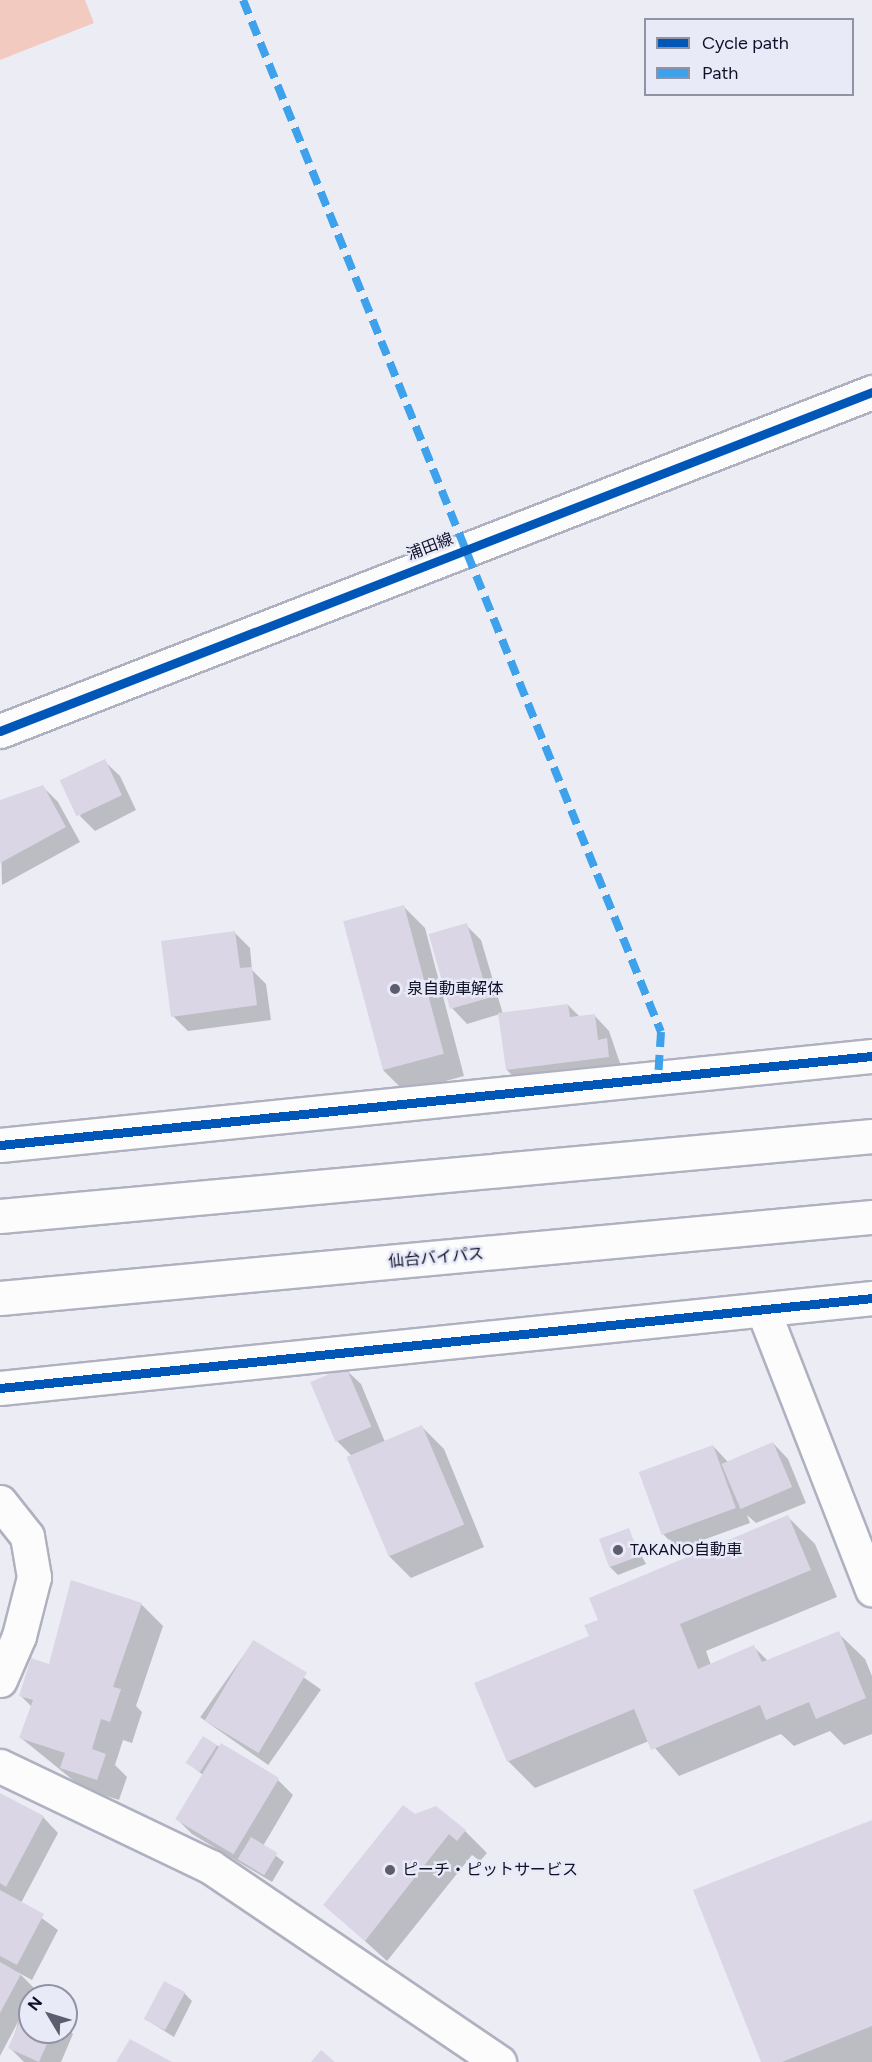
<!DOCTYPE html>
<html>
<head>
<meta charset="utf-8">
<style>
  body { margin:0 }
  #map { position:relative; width:872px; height:2062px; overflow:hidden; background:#ecedf4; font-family:Figtree,"Noto Sans JP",sans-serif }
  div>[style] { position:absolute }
  .green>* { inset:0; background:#f3cac0 }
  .shadow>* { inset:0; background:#0003; transform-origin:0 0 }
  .building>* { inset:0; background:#dad6e6; transform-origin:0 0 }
  .roads { filter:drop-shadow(2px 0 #b0b1c0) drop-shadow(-2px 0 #b0b1c0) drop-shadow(0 2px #b0b1c0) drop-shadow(0 -2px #b0b1c0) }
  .street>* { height:33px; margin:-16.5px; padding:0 16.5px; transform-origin:16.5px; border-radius:16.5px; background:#fcfcfd }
  .secondary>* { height:33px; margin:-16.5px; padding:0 16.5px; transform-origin:16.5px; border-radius:16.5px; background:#fcfcfd }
  .highway>* { height:33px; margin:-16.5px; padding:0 16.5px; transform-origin:16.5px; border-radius:16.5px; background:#fcfcfd }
  .quiet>* { height:8px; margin-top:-4px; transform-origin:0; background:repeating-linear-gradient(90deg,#3da1eb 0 15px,transparent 0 23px) }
  .cycleway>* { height:9px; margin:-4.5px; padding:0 4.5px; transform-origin:4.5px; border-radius:4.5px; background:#0057b8 }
  .dots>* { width:16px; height:16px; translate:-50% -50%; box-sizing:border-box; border:3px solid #e8eaf8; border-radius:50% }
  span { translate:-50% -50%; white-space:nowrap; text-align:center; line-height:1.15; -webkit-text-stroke:5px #e8eaf8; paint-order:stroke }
  .street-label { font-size:16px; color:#0f1028 }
  .poi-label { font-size:16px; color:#0f1028 }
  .left { translate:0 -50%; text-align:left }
  .legend { position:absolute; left:644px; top:18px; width:210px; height:78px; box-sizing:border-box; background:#e8eaf8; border:2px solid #9193a5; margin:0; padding:8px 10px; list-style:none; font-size:18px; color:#0f1028 }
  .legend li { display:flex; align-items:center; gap:12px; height:30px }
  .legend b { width:30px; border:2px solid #9193a5 }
  .north { position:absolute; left:18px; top:1984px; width:60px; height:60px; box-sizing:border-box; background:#e8eaf8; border:2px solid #9193a5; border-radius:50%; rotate:308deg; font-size:16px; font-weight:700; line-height:24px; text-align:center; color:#0f1028 }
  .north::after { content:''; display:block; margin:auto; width:21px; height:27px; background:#5c5d6f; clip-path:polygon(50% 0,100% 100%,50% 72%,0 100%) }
</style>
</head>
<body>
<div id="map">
  <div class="green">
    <i style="clip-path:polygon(0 0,85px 0,94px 23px,0 60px)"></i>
  </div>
  <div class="shadow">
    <i style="clip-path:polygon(104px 761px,120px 776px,136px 810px,95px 831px,80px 816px)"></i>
    <i style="clip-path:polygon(43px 787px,58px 802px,80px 842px,2px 885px,0 802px)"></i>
    <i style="clip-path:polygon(403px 906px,425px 928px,464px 1076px,405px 1092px,383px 1070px)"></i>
    <i style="clip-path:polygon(466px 925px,481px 940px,503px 1014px,568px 1005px,580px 1017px,594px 1015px,609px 1031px,623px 1072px,522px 1085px,507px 1070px,500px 1014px,467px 1024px,452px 1008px)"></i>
    <i style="clip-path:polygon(234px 932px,250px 948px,252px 970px,266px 984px,271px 1020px,188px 1031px,173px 1016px)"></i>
    <i style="clip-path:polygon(345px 1369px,361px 1384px,385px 1442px,422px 1427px,444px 1449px,484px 1547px,411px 1578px,389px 1556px,352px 1456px,337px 1441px)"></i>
    <i style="clip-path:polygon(773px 1443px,788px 1459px,806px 1503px,756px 1523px,747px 1515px,750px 1523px,678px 1549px,663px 1534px,713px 1446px,728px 1462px)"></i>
    <i style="clip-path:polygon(788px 1517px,815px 1544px,837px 1597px,706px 1651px,711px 1665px,754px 1647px,768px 1661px,838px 1633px,865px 1659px,872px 1676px,872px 1734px,844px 1745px,830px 1731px,794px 1746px,781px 1734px,679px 1776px,649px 1741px,535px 1788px,508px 1761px,600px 1621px)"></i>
    <i style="clip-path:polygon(628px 1530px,646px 1564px,618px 1575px,610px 1567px)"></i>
    <i style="clip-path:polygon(141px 1604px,163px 1626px,136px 1706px,142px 1712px,132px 1743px,123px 1740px,115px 1765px,127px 1777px,119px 1800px,84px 1789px,21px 1738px,32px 1707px,20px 1695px,50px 1666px)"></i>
    <i style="left:253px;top:1642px;width:83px;height:92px;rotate:35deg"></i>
    <i style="clip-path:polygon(204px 1738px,278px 1780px,293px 1795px,263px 1846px,284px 1862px,272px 1882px,192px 1834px,177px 1819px,203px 1775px,189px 1764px)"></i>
    <i style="clip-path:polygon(0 1795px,43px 1817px,58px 1833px,21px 1903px,58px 1930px,32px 1980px,19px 1973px,36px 1990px,28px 2005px,30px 2032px,66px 2032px,66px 2027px,73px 2034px,61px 2062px,24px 2062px,10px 2048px,19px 2020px,0 2056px)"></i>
    <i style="clip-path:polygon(415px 1815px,465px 1831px,487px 1853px,480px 1861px,472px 1855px,387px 1961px,325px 1905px)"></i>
    <i style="clip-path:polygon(872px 1821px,872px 2062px,762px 2062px)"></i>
    <i style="clip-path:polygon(184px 1993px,192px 2001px,174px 2037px,147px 2020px)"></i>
  </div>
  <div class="building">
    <i style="left:105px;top:759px;width:40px;height:50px;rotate:65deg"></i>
    <i style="clip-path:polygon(43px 785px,66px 827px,0 863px,0 800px)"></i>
    <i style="left:404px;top:905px;width:154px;height:63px;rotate:75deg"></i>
    <i style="left:467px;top:923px;width:78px;height:40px;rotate:74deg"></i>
    <i style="clip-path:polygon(235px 931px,240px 968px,252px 967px,257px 1005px,171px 1017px,161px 941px)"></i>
    <i style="clip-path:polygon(568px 1004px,570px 1017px,595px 1014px,598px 1040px,607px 1038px,609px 1057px,506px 1070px,498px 1013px)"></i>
    <i style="left:346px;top:1367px;width:65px;height:39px;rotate:67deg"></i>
    <i style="left:422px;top:1425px;width:108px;height:82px;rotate:67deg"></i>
    <i style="left:773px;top:1442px;width:49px;height:56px;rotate:67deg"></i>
    <i style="left:713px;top:1445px;width:67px;height:79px;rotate:70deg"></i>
    <i style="clip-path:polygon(788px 1515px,811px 1570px,680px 1624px,698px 1669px,754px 1645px,762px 1662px,839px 1631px,866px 1698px,816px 1719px,809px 1702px,766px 1720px,760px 1705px,651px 1750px,634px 1709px,507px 1762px,474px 1683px,589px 1636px,584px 1625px,598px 1620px,589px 1598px)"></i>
    <i style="left:629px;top:1528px;width:30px;height:32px;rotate:70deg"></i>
    <i style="clip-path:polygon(71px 1580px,142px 1603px,113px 1687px,121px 1689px,110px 1722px,101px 1719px,92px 1749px,106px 1754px,97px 1780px,60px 1768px,65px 1753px,19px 1738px,33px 1700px,19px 1696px,31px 1658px,49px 1664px)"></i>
    <i style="left:253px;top:1640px;width:63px;height:94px;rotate:31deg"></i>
    <i style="left:203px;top:1736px;width:17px;height:32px;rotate:33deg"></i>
    <i style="left:221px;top:1743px;width:68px;height:89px;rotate:31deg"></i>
    <i style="clip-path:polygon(0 1793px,44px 1816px,6px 1887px,0 1883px)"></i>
    <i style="clip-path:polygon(403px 1805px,415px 1814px,436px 1806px,466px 1830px,457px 1841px,449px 1834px,365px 1941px,323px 1905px)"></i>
    <i style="clip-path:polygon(872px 1820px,872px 2026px,782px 2062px,761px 2062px,693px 1890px)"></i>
    <i style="left:251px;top:1837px;width:31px;height:26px;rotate:31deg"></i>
    <i style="clip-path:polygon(0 1890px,44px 1914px,17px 1965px,0 1956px)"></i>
    <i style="clip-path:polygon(0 1962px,21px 1974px,0 2013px)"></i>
    <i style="left:164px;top:1981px;width:24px;height:43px;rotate:28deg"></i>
    <i style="clip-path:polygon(28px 2003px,30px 2032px,52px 2032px,39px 2062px,8px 2048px)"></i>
    <i style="clip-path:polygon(130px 2039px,172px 2062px,116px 2062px)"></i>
    <i style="clip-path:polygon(321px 2050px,335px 2062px,311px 2062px)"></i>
  </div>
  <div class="roads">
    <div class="street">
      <i style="left:0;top:1145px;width:877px;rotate:-5.83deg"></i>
      <i style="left:763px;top:1310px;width:300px;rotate:68.7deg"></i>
      <i style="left:0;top:1388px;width:877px;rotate:-5.89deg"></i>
      <i style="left:0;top:1502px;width:43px;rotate:51.5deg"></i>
      <i style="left:27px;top:1536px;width:42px;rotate:80.3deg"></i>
      <i style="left:34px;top:1577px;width:61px;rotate:104.3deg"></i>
      <i style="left:19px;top:1636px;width:48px;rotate:113.4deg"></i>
      <i style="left:0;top:1766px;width:234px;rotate:25.6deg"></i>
      <i style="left:211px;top:1867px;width:348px;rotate:34.1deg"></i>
    </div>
    <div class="secondary">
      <i style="left:0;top:731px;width:936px;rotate:-21.24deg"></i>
    </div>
    <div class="highway">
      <i style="left:0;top:1216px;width:876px;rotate:-5.24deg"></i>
      <i style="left:0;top:1298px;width:876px;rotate:-5.31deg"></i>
    </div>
  </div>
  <div class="quiet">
    <i style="left:243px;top:0;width:1113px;rotate:67.95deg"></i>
    <i style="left:661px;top:1032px;width:47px;rotate:93.7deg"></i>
  </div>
  <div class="cycleway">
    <i style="left:0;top:731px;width:936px;rotate:-21.24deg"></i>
    <i style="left:0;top:1145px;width:877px;rotate:-5.83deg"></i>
    <i style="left:0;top:1388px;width:877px;rotate:-5.89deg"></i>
  </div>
  <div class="dots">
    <i style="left:395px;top:989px;background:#5c5d6f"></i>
    <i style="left:618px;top:1550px;background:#5c5d6f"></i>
    <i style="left:390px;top:1870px;background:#5c5d6f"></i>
  </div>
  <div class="street-label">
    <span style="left:430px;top:547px;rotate:-21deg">浦田線</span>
    <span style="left:436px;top:1258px;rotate:-5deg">仙台バイパス</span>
  </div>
  <div class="poi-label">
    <span class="left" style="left:407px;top:989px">泉自動車解体</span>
    <span class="left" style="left:630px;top:1550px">TAKANO自動車</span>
    <span class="left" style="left:402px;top:1870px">ピーチ・ピットサービス</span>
  </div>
  <ul class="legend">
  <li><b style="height:8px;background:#0057b8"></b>Cycle path</li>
  <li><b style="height:8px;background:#3da1eb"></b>Path</li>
  </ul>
  <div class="north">N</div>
</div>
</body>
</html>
